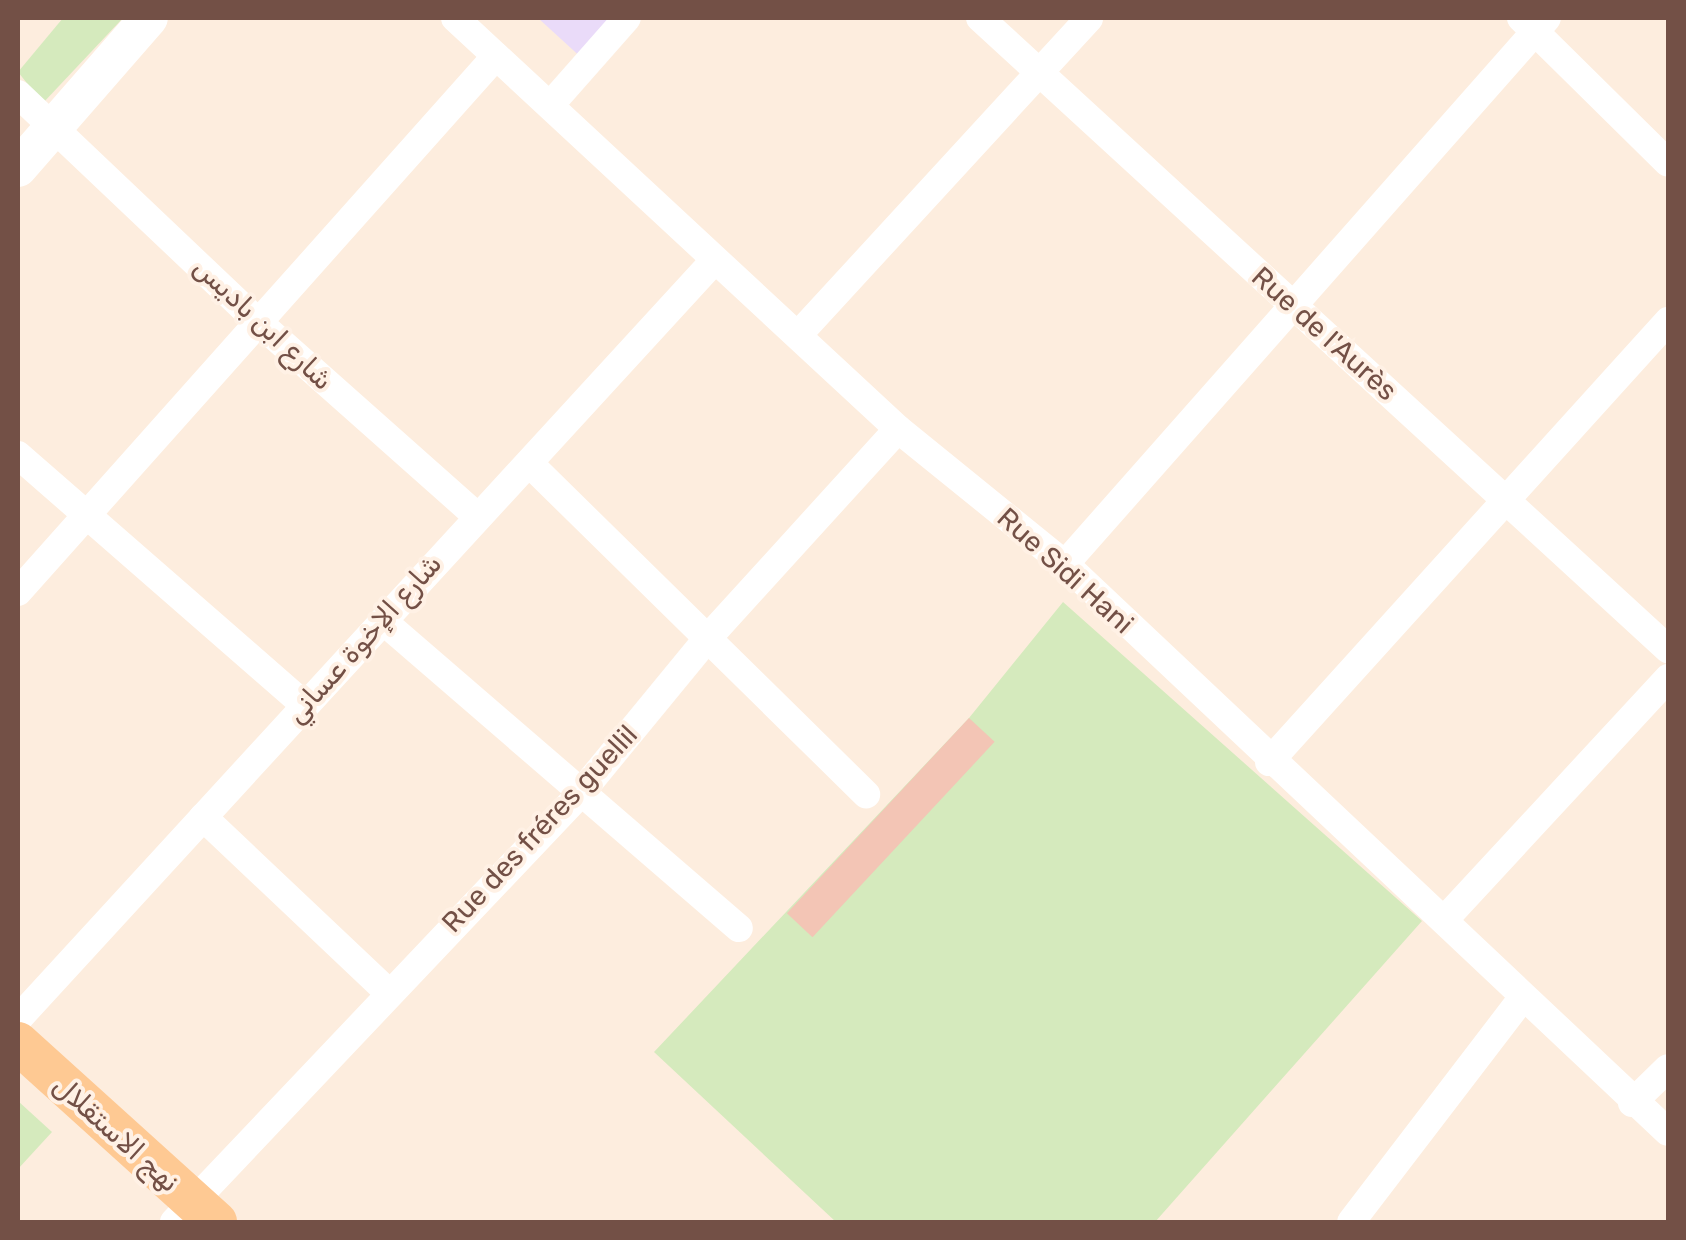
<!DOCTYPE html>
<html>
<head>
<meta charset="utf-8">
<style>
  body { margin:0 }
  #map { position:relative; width:1686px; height:1240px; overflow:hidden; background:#fdedde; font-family:Rubik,Cairo,sans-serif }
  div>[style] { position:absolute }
  .education>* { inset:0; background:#eadbf9 }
  .green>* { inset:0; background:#d5eabd }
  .building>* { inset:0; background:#f3c5b5; transform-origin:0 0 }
  .minor>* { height:28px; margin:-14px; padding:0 14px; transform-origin:14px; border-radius:14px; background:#fff }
  .secondary>* { height:38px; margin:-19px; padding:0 19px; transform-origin:19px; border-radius:19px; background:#fff }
  .primary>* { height:42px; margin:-21px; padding:0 21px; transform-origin:21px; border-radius:21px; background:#fec993 }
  span { translate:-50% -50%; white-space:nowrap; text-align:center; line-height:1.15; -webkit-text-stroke:8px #fff1e5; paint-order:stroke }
  .street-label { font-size:28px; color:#735046 }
  .frame { position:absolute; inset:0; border:20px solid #735046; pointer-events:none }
</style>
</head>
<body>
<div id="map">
  <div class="education">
    <i style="clip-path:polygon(538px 18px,625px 18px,585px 61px)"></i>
  </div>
  <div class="green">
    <i style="clip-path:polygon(63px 18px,123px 18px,43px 103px,18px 72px)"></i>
    <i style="clip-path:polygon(1063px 602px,1422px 921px,1155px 1222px,836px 1222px,654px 1052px,969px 718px)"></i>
    <i style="clip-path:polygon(18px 1101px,52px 1132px,18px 1169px)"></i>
  </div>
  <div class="building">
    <i style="left:969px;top:718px;width:35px;height:267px;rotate:43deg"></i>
  </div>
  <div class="minor">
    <i style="left:455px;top:18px;width:604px;rotate:42.85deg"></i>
    <i style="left:898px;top:429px;width:215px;rotate:39deg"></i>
    <i style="left:1065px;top:564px;width:828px;rotate:43.29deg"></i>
    <i style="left:980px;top:18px;width:934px;rotate:42.53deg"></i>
    <i style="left:1521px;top:18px;width:206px;rotate:44.6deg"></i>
    <i style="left:18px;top:94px;width:328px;rotate:43.5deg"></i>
    <i style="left:256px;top:320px;width:294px;rotate:41.6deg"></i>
    <i style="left:552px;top:103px;width:113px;rotate:-48.6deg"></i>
    <i style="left:798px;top:335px;width:430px;rotate:-47.4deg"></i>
    <i style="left:18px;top:455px;width:381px;rotate:41.1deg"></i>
    <i style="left:531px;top:465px;width:470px;rotate:44.5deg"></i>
    <i style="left:1065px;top:564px;width:728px;rotate:-48.56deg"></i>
    <i style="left:18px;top:592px;width:718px;rotate:-48.27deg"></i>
    <i style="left:383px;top:621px;width:470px;rotate:40.8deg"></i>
    <i style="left:1269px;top:762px;width:595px;rotate:-47.86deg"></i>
    <i style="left:203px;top:817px;width:255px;rotate:43.4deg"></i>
    <i style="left:1446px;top:918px;width:327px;rotate:-47.2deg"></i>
    <i style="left:18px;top:1019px;width:1028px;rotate:-47.45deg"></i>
    <i style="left:1632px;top:1103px;width:50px;rotate:-44.2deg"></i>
    <i style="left:174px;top:1222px;width:587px;rotate:-46.52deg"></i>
    <i style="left:578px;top:796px;width:202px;rotate:-50.6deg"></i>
    <i style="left:706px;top:640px;width:285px;rotate:-47.7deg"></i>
    <i style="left:1351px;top:1222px;width:280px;rotate:-52.6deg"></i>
  </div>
  <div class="secondary">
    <i style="left:18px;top:168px;width:199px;rotate:-48.9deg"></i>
  </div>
  <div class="primary">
    <i style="left:18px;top:1043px;width:267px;rotate:42.1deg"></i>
  </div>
  <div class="street-label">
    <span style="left:263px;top:324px;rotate:43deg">شارع ابن باديس</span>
    <span style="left:1324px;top:334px;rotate:42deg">Rue de l'Aurès</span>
    <span style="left:1065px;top:571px;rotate:42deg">Rue Sidi Hani</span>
    <span style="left:364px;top:639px;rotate:-48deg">شارع الإخوة عساني</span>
    <span style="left:540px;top:829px;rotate:-47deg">Rue des fréres guellil</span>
    <span style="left:116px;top:1134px;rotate:42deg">نهج الاستقلال</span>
  </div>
  <div class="frame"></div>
</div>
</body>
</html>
